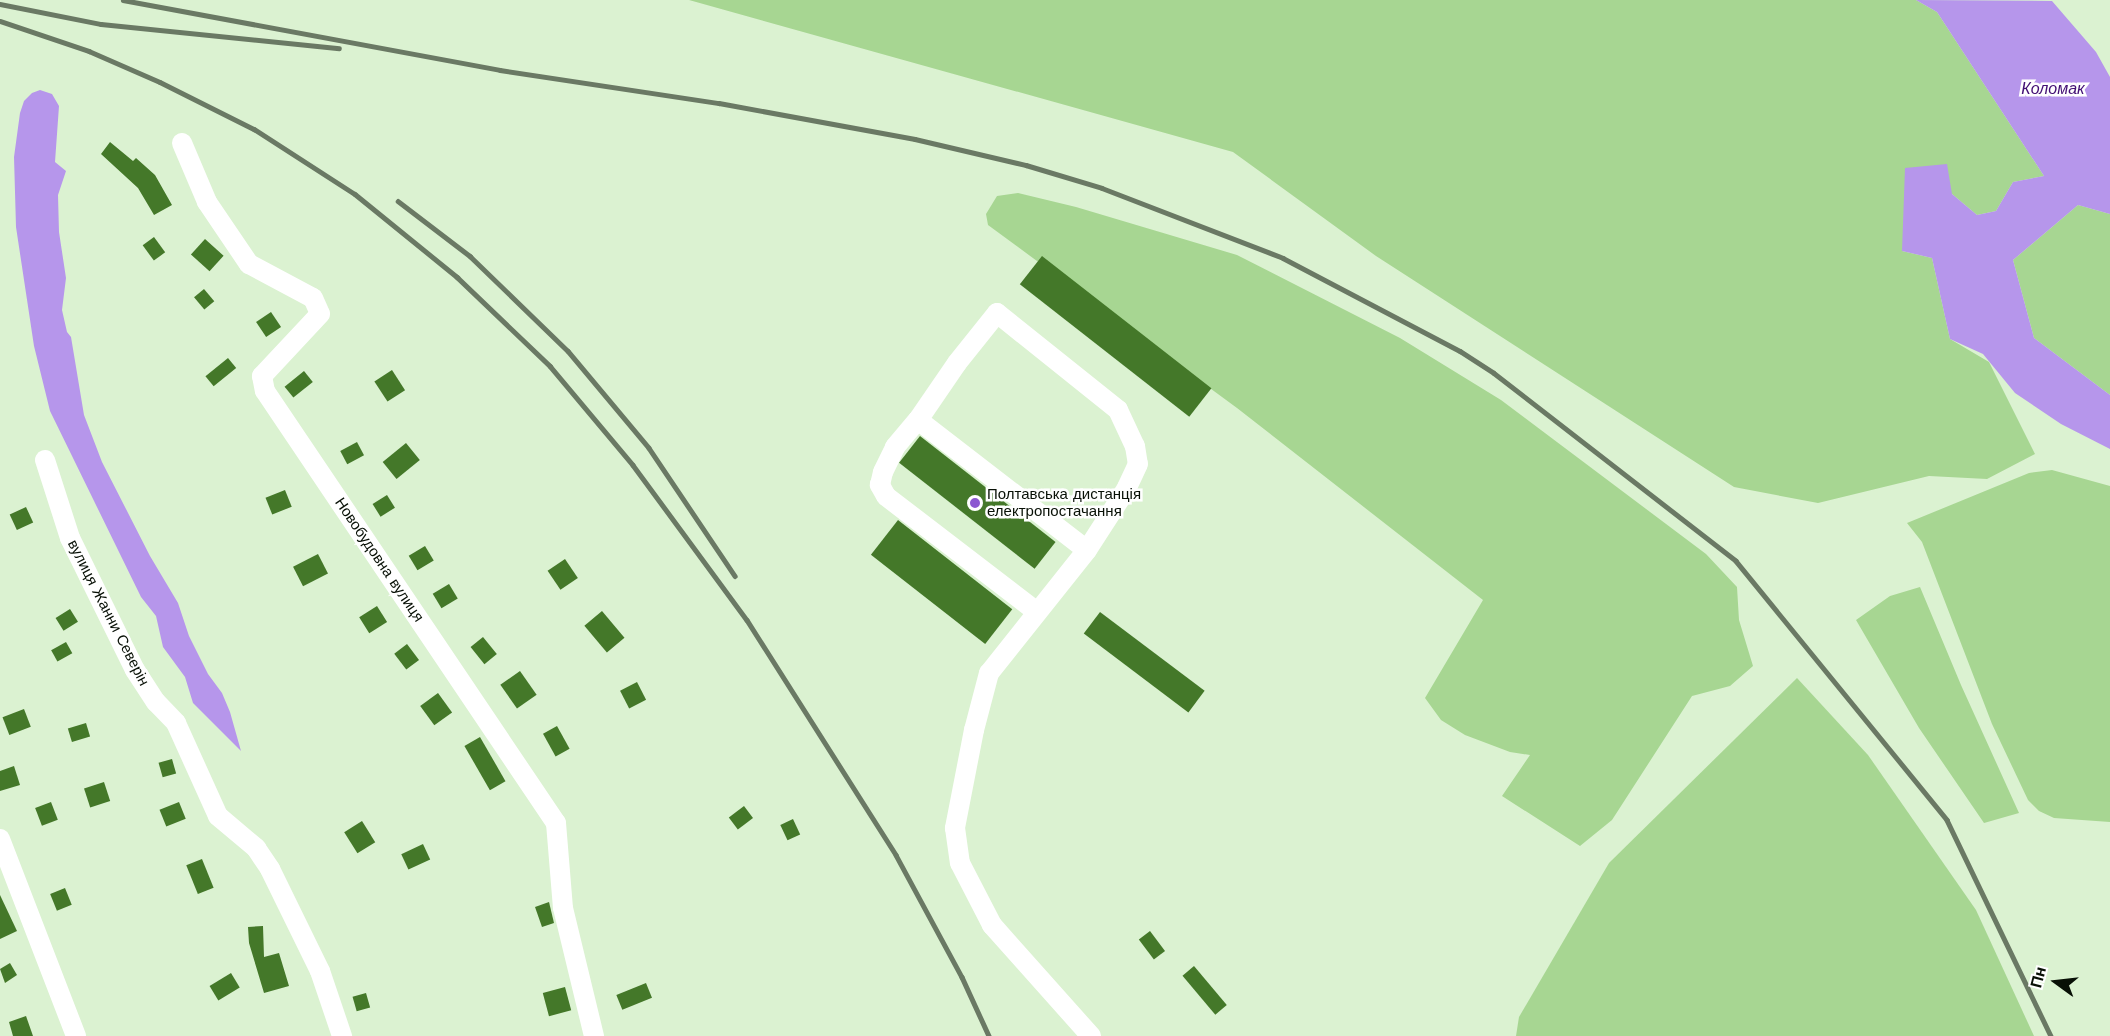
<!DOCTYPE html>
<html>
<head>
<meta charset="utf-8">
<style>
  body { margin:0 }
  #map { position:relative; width:2110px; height:1036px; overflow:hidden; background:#dbf2d1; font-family:"Work Sans",sans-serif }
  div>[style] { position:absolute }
  .green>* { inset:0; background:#a7d692 }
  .water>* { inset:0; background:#b696eb }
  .building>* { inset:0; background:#447829; transform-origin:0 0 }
  .minor>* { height:20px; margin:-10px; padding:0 10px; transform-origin:10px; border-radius:10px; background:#fff }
  .rail>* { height:4.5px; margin:-2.25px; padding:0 2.25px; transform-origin:2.25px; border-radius:2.25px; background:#6a7964 }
  .dots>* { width:16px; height:16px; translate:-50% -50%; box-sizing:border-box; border:3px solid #fff; border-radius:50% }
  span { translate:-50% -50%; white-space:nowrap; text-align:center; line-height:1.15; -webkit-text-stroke:5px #fff; paint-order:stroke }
  .poi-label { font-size:15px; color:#081006 }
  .left { translate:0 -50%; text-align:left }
  .street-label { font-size:15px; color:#081006 }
  .water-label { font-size:16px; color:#431074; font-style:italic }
  .north { position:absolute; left:2026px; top:952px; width:60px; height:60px; -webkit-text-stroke:4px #fff; paint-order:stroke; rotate:285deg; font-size:16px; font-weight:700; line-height:24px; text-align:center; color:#081006 }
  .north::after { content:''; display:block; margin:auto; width:21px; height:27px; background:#081006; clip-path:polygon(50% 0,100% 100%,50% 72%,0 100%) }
</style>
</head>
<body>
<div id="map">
  <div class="green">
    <i style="clip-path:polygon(689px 0,1916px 0,1937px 12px,2044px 176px,2013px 182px,1996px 211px,1977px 215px,1952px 194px,1902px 251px,1932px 258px,1950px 339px,1989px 362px,2035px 454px,1987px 479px,1929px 476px,1818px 503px,1734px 487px,1376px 256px,1233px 152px)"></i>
    <i style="clip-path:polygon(1018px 193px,1076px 207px,1237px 255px,1400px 338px,1501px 400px,1706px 554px,1737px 587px,1739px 620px,1753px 666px,1730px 686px,1692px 696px,1612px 820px,1580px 846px,1502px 796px,1530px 755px,1510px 752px,1465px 735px,1441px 720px,1425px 698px,1483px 600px,1237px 408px,988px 225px,986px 214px,997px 196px)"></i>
    <i style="clip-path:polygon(2078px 205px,2110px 214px,2110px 395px,2034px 338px,2013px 260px)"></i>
    <i style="clip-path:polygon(2052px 470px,2110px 486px,2110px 822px,2054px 818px,2039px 811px,2028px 800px,1992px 724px,1922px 542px,1907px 523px,2029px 473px)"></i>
    <i style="clip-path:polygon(1920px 587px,1961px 685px,2019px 813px,1984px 823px,1919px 728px,1856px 620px,1890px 596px)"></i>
    <i style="clip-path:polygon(1797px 678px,1868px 755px,1976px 910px,2034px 1036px,1516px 1036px,1519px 1017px,1609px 863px)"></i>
  </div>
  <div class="water">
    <i style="clip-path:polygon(1916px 0,2052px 1px,2096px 52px,2110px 77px,2110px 214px,2078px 205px,2013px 260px,2034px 338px,2110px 395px,2110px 449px,2061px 424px,2015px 393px,1983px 354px,1950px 339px,1932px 258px,1902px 251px,1905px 168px,1947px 164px,1952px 194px,1977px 215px,1996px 211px,2013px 182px,2044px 176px,1937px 12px)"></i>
    <i style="clip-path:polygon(40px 90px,52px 94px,59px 106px,55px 162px,66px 171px,58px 195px,59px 232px,66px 278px,62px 310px,67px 332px,71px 337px,84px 415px,102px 462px,150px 556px,178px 603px,189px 636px,208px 674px,222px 693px,230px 712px,241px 751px,193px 703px,185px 677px,163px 647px,156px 616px,141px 597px,50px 411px,34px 346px,16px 227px,14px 157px,20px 113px,24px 101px,32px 93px)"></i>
  </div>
  <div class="building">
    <i style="clip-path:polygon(110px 142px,133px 161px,136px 158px,155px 175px,172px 205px,154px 215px,138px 188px,101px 154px)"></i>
    <i style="left:154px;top:237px;width:19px;height:14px;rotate:54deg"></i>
    <i style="left:205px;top:239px;width:25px;height:21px;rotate:42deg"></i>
    <i style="left:1042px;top:256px;width:215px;height:36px;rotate:38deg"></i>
    <i style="left:204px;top:289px;width:16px;height:13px;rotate:50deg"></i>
    <i style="left:271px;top:312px;width:18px;height:18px;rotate:56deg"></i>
    <i style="left:228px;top:358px;width:13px;height:29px;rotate:51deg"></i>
    <i style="left:392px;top:370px;width:24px;height:21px;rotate:57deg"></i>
    <i style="left:304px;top:371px;width:14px;height:25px;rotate:51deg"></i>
    <i style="left:920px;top:436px;width:172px;height:34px;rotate:38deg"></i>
    <i style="left:357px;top:442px;width:15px;height:19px;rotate:62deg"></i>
    <i style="left:406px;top:443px;width:22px;height:30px;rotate:51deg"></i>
    <i style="left:285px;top:490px;width:18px;height:21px;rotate:68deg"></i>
    <i style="left:387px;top:495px;width:15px;height:17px;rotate:58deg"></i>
    <i style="left:26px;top:507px;width:17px;height:18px;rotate:65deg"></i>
    <i style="left:898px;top:520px;width:145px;height:44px;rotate:38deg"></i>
    <i style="left:425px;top:546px;width:17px;height:19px;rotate:59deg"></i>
    <i style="left:318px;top:554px;width:22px;height:28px;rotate:63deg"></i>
    <i style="left:565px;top:559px;width:23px;height:21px;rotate:56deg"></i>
    <i style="left:449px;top:584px;width:17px;height:19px;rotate:59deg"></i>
    <i style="left:377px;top:606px;width:19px;height:21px;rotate:58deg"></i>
    <i style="left:70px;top:609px;width:15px;height:17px;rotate:58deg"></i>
    <i style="left:602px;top:611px;width:35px;height:23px;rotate:50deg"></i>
    <i style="left:1100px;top:612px;width:131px;height:27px;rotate:37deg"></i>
    <i style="left:483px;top:637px;width:22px;height:16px;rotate:51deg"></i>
    <i style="left:66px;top:642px;width:13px;height:17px;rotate:61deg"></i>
    <i style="left:407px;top:644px;width:20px;height:16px;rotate:53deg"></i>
    <i style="left:520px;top:671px;width:29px;height:24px;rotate:55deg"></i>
    <i style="left:637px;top:682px;width:20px;height:19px;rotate:63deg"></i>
    <i style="left:438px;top:693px;width:24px;height:22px;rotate:54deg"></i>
    <i style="left:24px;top:709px;width:19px;height:23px;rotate:69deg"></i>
    <i style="left:86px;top:723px;width:14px;height:19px;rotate:73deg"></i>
    <i style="left:557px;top:726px;width:26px;height:16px;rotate:61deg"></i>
    <i style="left:480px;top:737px;width:51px;height:18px;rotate:60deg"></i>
    <i style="left:172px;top:759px;width:15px;height:14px;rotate:74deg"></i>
    <i style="clip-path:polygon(14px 766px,20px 785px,0 791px,0 771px)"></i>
    <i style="left:104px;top:782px;width:20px;height:21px;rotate:72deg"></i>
    <i style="left:51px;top:802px;width:19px;height:17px;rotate:69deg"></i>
    <i style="left:179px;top:802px;width:18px;height:21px;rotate:68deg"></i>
    <i style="left:744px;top:806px;width:15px;height:19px;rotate:53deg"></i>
    <i style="left:793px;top:819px;width:17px;height:14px;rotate:65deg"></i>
    <i style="left:362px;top:821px;width:25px;height:21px;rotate:58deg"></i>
    <i style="left:423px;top:844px;width:17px;height:24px;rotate:65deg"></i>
    <i style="left:202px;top:859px;width:31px;height:17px;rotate:68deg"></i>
    <i style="left:65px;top:888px;width:18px;height:16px;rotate:68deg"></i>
    <i style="clip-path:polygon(0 895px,17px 931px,0 939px)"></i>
    <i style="clip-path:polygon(549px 902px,554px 923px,542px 927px,535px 907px)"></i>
    <i style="clip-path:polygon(263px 926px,264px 957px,279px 953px,289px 986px,264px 993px,249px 943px,248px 927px)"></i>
    <i style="left:1150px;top:931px;width:25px;height:14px;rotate:53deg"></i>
    <i style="clip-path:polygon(10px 963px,17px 975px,5px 983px,0 969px)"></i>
    <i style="left:1194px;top:966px;width:51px;height:15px;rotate:50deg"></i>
    <i style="left:231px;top:973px;width:17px;height:25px;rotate:59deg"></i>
    <i style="left:646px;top:983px;width:16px;height:32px;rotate:68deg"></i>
    <i style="left:565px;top:987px;width:24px;height:23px;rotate:75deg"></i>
    <i style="left:366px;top:993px;width:15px;height:14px;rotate:74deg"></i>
    <i style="clip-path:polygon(26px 1016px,33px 1036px,13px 1036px,9px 1022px)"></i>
  </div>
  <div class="minor">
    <i style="left:182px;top:143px;width:64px;rotate:67deg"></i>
    <i style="left:207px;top:202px;width:75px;rotate:55.9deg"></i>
    <i style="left:249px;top:264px;width:72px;rotate:28deg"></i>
    <i style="left:313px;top:298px;width:17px;rotate:66deg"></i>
    <i style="left:320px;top:314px;width:85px;rotate:133.1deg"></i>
    <i style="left:262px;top:376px;width:15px;rotate:79deg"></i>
    <i style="left:265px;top:391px;width:521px;rotate:56.04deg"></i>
    <i style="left:556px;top:823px;width:85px;rotate:85.3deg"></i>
    <i style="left:563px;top:908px;width:132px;rotate:76.4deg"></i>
    <i style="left:918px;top:420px;width:213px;rotate:37.6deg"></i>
    <i style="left:1087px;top:550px;width:157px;rotate:128.5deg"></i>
    <i style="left:989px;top:673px;width:59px;rotate:104.7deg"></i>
    <i style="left:974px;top:730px;width:100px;rotate:101deg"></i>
    <i style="left:955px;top:828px;width:35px;rotate:82deg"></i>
    <i style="left:960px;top:863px;width:70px;rotate:62.7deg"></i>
    <i style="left:992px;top:925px;width:149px;rotate:48.3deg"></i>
    <i style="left:45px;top:460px;width:82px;rotate:72.2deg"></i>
    <i style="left:70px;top:538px;width:147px;rotate:63.8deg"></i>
    <i style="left:135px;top:670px;width:38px;rotate:57deg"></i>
    <i style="left:156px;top:702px;width:29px;rotate:46deg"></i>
    <i style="left:176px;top:723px;width:102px;rotate:65.7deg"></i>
    <i style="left:218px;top:816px;width:50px;rotate:40.1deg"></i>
    <i style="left:256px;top:848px;width:25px;rotate:56deg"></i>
    <i style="left:270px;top:869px;width:114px;rotate:63.9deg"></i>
    <i style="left:320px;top:971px;width:69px;rotate:71.3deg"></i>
    <i style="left:1037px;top:612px;width:190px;rotate:-142.5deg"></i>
    <i style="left:886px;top:496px;width:13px;rotate:-119deg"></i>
    <i style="left:880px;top:485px;width:13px;rotate:-77deg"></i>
    <i style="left:883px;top:472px;width:28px;rotate:-64deg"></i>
    <i style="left:895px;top:447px;width:35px;rotate:-50deg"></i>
    <i style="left:918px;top:420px;width:69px;rotate:-55.6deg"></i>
    <i style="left:957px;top:363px;width:64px;rotate:-51.3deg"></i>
    <i style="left:997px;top:313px;width:155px;rotate:38.7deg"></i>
    <i style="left:1118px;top:410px;width:40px;rotate:65deg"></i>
    <i style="left:1135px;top:446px;width:18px;rotate:81deg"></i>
    <i style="left:1138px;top:464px;width:26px;rotate:115deg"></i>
    <i style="left:1127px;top:488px;width:74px;rotate:122.8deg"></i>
    <i style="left:0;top:839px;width:211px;rotate:68.9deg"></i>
  </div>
  <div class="rail">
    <i style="left:123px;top:0;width:383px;rotate:10.5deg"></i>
    <i style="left:500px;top:70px;width:221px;rotate:8.6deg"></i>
    <i style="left:719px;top:103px;width:199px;rotate:10.4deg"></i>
    <i style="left:915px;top:139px;width:114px;rotate:13.2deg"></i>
    <i style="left:1026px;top:165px;width:79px;rotate:16.8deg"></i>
    <i style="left:1102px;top:188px;width:194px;rotate:21.1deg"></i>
    <i style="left:1283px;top:258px;width:200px;rotate:27.7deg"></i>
    <i style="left:1460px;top:351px;width:40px;rotate:32.9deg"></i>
    <i style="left:1494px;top:373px;width:306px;rotate:37.8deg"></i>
    <i style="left:1736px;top:561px;width:334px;rotate:50.8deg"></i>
    <i style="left:1947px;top:820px;width:240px;rotate:64.3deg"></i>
    <i style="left:0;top:4px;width:103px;rotate:11.2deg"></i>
    <i style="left:101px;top:24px;width:239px;rotate:5.8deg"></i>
    <i style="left:0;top:21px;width:94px;rotate:18.6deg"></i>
    <i style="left:89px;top:51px;width:77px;rotate:23.6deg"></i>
    <i style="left:160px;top:82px;width:105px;rotate:26.6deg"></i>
    <i style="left:254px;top:129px;width:120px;rotate:32.8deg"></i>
    <i style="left:355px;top:194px;width:132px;rotate:39.1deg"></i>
    <i style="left:457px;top:277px;width:129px;rotate:43.7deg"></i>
    <i style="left:550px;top:366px;width:129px;rotate:50deg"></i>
    <i style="left:633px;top:465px;width:192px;rotate:53.7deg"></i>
    <i style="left:747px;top:620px;width:278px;rotate:57.6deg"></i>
    <i style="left:896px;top:855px;width:139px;rotate:61.6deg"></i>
    <i style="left:962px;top:977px;width:65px;rotate:65.4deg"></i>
    <i style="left:398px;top:201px;width:91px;rotate:37.4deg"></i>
    <i style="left:470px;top:256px;width:136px;rotate:44.1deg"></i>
    <i style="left:568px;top:351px;width:126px;rotate:50.1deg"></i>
    <i style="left:649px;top:448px;width:154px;rotate:56.1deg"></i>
  </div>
  <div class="dots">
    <i style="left:975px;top:503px;background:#8c58d1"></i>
  </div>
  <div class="poi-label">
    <span class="left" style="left:987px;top:503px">Полтавська дистанція<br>електропостачання</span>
  </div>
  <div class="street-label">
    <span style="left:379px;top:560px;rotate:56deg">Новобудовна вулиця</span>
    <span style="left:108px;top:613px;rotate:63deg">вулиця Жанни Северін</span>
  </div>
  <div class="water-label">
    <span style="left:2053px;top:89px">Коломак</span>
  </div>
  <div class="north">Пн</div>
</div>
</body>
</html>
